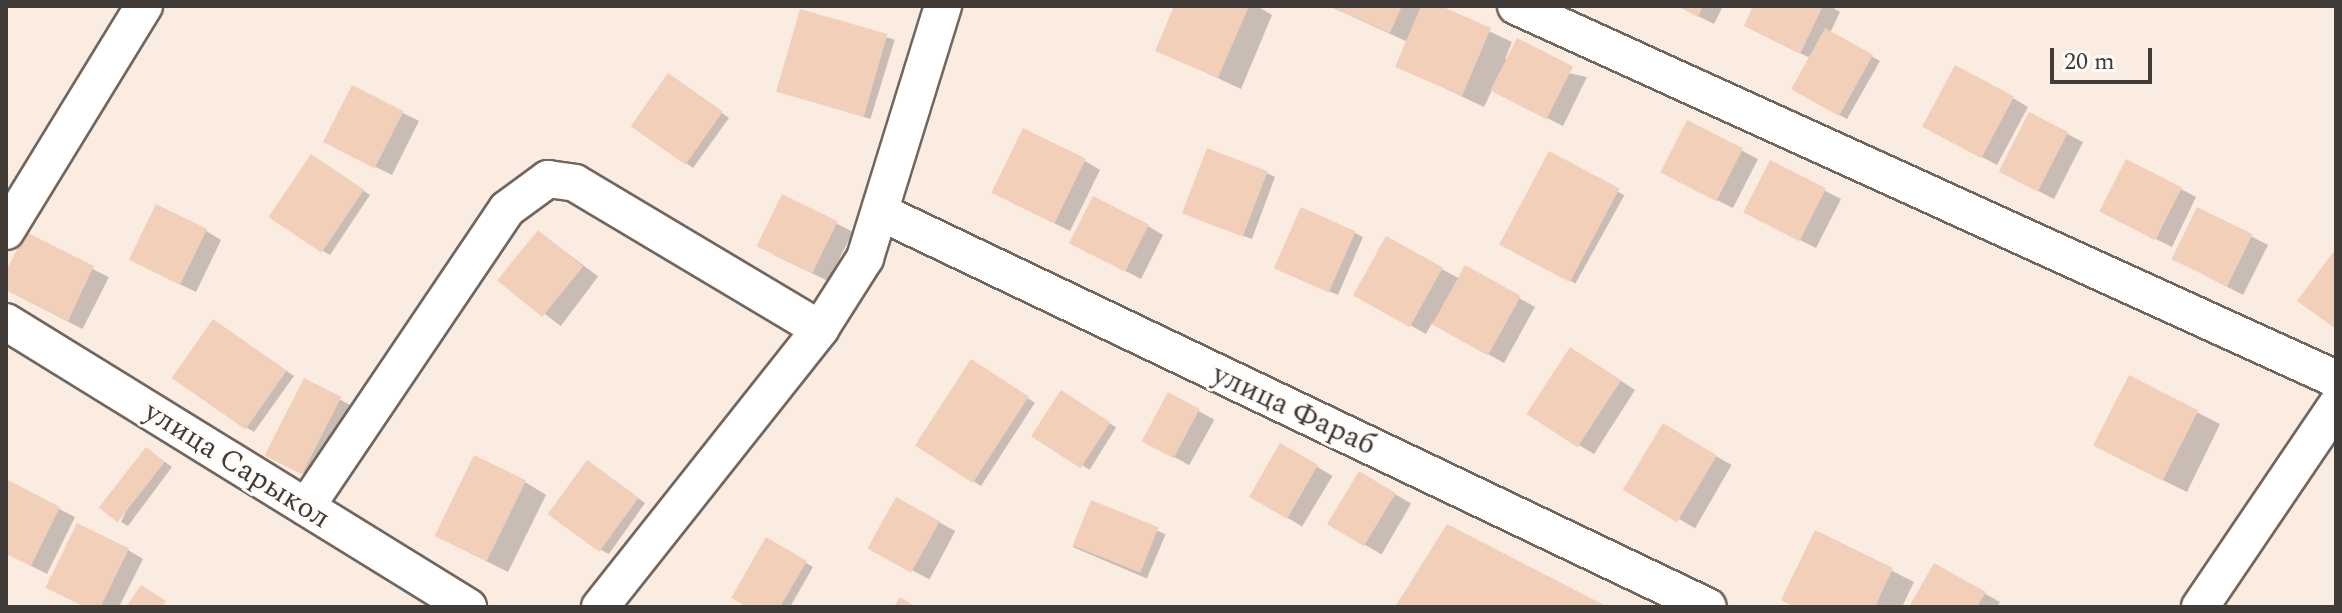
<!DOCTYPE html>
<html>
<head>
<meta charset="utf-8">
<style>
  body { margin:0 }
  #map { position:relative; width:2342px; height:613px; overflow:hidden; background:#fbece2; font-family:Spectral,serif }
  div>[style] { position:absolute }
  .shadow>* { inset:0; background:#0003; transform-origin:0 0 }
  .building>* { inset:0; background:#f1cfb8; transform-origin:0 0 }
  .roads { filter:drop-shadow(2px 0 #73665d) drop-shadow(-2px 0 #73665d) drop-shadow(0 2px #73665d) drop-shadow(0 -2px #73665d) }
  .minor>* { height:36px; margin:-18px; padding:0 18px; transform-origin:18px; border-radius:18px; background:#fff }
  span { translate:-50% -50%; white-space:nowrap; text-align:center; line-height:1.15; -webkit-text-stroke:6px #fffcfa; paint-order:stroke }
  .street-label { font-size:30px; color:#413c38 }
  .frame { position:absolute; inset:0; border:8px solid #413c38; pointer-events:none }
  .scale { position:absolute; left:2050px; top:48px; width:102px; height:36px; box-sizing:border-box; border:4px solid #413c38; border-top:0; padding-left:10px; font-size:24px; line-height:28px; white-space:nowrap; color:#413c38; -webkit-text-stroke:6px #fffcfa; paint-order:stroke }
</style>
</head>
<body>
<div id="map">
  <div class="shadow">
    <i style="clip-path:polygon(1176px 6px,1257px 6px,1272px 15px,1241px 89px,1158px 50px)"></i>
    <i style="clip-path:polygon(1329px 6px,1436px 6px,1512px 42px,1505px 59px,1587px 77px,1563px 126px,1492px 90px,1484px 107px,1398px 66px,1408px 42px)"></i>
    <i style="clip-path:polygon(1678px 6px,1723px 6px,1714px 24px)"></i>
    <i style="clip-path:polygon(1756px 6px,1830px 6px,1840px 12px,1830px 33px,1880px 61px,1847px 119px,1793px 89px,1810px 58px,1762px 34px)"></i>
    <i style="left:801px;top:11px;width:98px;height:83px;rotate:17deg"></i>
    <i style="clip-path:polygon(676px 80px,729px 118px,693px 168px,686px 163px)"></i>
    <i style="clip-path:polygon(2013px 98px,2028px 107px,1997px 165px,1941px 135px)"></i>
    <i style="clip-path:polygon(403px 113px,419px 121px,392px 175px,342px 150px)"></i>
    <i style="clip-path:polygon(2030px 115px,2083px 142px,2054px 199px,2017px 180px)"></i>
    <i style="clip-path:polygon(1688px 123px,1758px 159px,1733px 208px,1679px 181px)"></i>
    <i style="left:1550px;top:154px;width:85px;height:101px;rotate:29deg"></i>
    <i style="clip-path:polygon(319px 161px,370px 195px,330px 255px,323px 251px)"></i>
    <i style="clip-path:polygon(1085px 161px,1100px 170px,1070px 231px,1009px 201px)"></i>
    <i style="clip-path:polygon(1771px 163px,1841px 199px,1816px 248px,1762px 221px)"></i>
    <i style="clip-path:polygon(1267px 173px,1275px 177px,1252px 239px,1193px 217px)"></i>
    <i style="clip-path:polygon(2181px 189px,2196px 197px,2172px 247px,2118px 220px)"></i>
    <i style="clip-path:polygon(783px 196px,853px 232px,828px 281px,774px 255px)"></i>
    <i style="clip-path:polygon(2198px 209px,2268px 245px,2243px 295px,2189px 267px)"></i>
    <i style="clip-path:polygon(1148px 226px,1163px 235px,1141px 279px,1087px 251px)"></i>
    <i style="clip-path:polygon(206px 231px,221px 240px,196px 292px,146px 268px)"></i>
    <i style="left:539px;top:232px;width:74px;height:62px;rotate:37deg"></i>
    <i style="clip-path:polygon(1355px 233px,1363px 237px,1338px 295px,1284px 272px)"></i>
    <i style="left:26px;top:235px;width:93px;height:58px;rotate:27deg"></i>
    <i style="clip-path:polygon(1387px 239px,1460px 279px,1466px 268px,1535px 307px,1504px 363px,1432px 323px,1426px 334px,1357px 295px)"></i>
    <i style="clip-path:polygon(221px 326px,294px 376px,254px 432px,247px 428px)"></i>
    <i style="clip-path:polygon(1586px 358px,1635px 390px,1594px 454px,1579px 445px)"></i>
    <i style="left:972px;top:362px;width:75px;height:99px;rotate:33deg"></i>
    <i style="clip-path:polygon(2130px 378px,2220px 424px,2187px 492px,2118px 458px)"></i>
    <i style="clip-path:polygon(304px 381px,356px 408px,320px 481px,283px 464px)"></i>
    <i style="left:1061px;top:393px;width:65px;height:50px;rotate:32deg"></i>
    <i style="left:1168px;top:394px;width:53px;height:52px;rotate:29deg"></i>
    <i style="left:1664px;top:426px;width:78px;height:73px;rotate:30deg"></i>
    <i style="left:1281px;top:445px;width:60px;height:59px;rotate:31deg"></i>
    <i style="clip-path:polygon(154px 454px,172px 467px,128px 526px,121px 522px)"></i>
    <i style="clip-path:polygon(595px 467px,645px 503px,609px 554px,601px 550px)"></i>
    <i style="left:1360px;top:474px;width:59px;height:59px;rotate:30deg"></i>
    <i style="clip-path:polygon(6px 482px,75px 517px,47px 574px,6px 553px)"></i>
    <i style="clip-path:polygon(525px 482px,546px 495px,508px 572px,458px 547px)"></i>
    <i style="left:897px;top:500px;width:66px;height:55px;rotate:28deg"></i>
    <i style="left:1092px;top:503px;width:80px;height:48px;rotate:23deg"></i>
    <i style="clip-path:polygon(1816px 532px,1914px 582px,1902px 607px,1796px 607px)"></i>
    <i style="clip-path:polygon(767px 540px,813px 567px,790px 607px,751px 607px)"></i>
    <i style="clip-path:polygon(128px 550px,143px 559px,119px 607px,86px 607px,48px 587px)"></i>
    <i style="clip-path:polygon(1934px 565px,2000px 602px,1997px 607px,1911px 607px)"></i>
  </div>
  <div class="building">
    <i style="clip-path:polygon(1174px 6px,1249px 6px,1218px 78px,1155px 51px)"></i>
    <i style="clip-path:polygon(1329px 6px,1402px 6px,1390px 33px)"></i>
    <i style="clip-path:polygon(1421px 6px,1441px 6px,1491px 28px,1462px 96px,1395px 67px)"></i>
    <i style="clip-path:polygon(1677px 6px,1703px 6px,1698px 17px)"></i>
    <i style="clip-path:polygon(1753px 6px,1823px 6px,1800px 54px,1744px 26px)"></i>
    <i style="left:800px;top:9px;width:91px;height:86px;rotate:16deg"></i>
    <i style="left:1825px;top:28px;width:55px;height:70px;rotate:29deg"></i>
    <i style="left:1517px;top:38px;width:63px;height:59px;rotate:27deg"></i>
    <i style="left:1955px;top:65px;width:67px;height:70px;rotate:28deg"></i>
    <i style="left:668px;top:73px;width:67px;height:65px;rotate:35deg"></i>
    <i style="left:352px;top:85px;width:58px;height:64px;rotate:27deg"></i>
    <i style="left:2029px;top:112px;width:44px;height:67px;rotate:27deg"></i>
    <i style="left:1687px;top:120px;width:63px;height:59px;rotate:27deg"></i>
    <i style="left:1023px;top:128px;width:70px;height:72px;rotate:26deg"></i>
    <i style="left:1207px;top:148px;width:65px;height:70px;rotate:21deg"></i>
    <i style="left:1549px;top:151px;width:80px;height:106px;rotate:28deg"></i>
    <i style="left:311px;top:154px;width:64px;height:76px;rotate:34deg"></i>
    <i style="left:2126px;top:159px;width:63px;height:59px;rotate:27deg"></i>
    <i style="left:1770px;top:160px;width:63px;height:59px;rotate:27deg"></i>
    <i style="left:782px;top:194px;width:62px;height:58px;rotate:26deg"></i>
    <i style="left:1093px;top:196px;width:63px;height:53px;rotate:27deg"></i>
    <i style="left:156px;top:204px;width:57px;height:62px;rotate:26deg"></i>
    <i style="left:1301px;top:207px;width:60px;height:67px;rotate:24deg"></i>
    <i style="left:2197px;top:207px;width:62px;height:58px;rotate:26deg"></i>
    <i style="left:538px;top:230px;width:58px;height:65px;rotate:39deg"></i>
    <i style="clip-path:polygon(26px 232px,94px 266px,68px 321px,6px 290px,6px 271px)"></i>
    <i style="left:1386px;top:236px;width:65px;height:68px;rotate:29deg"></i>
    <i style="clip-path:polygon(2336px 248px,2336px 329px,2297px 301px)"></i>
    <i style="left:1465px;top:265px;width:64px;height:68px;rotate:29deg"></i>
    <i style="left:213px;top:319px;width:90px;height:72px;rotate:35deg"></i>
    <i style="left:1570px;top:347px;width:61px;height:80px;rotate:33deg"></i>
    <i style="left:971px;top:359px;width:69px;height:103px;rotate:33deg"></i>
    <i style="left:2129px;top:375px;width:78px;height:79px;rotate:27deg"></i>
    <i style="left:304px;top:378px;width:42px;height:87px;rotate:27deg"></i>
    <i style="left:1061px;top:390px;width:59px;height:55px;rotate:33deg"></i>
    <i style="left:1168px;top:392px;width:36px;height:56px;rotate:28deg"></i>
    <i style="left:1663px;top:423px;width:63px;height:78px;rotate:31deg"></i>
    <i style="left:1280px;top:443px;width:44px;height:62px;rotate:30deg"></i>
    <i style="left:146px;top:447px;width:24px;height:77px;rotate:38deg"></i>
    <i style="left:474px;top:455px;width:58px;height:90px;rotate:26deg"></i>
    <i style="left:587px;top:460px;width:64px;height:67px;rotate:36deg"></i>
    <i style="left:1359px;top:471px;width:43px;height:62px;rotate:31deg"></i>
    <i style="clip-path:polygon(6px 479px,60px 507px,31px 566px,6px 554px)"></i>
    <i style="left:896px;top:497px;width:50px;height:59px;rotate:29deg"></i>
    <i style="left:1091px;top:500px;width:73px;height:49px;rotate:22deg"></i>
    <i style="left:77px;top:523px;width:58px;height:72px;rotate:26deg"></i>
    <i style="clip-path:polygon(1447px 524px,1608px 607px,1395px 607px)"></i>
    <i style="clip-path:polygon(1815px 530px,1893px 568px,1875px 607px,1794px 607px,1781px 600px)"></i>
    <i style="clip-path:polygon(766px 537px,807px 561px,780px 607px,747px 607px,731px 598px)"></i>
    <i style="clip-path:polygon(1934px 563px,1986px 592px,1977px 607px,1909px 607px)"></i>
    <i style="clip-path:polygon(141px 585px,166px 601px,162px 607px,126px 607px)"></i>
    <i style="clip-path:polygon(900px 597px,916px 607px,894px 607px)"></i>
  </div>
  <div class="roads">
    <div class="minor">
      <i style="left:1516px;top:6px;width:901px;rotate:24.46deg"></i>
      <i style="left:880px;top:212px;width:917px;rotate:25.5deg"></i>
      <i style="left:6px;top:231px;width:264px;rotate:-58.5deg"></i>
      <i style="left:6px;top:322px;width:543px;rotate:31.67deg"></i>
      <i style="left:306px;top:507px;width:359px;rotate:-56deg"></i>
      <i style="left:507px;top:209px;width:51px;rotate:-36.2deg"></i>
      <i style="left:548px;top:179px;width:27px;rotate:8deg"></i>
      <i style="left:575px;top:183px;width:285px;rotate:30.8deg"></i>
      <i style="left:600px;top:607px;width:355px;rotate:-51.6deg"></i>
      <i style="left:820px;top:329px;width:84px;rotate:-57.6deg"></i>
      <i style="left:865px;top:258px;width:264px;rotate:-72.8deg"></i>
      <i style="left:2200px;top:607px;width:243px;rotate:-55.9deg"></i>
    </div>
  </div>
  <div class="street-label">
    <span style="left:1294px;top:410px;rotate:25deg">улица Фараб</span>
    <span style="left:237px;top:465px;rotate:32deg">улица Сарыкол</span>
  </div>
  <div class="frame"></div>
  <div class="scale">20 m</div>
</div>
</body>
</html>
